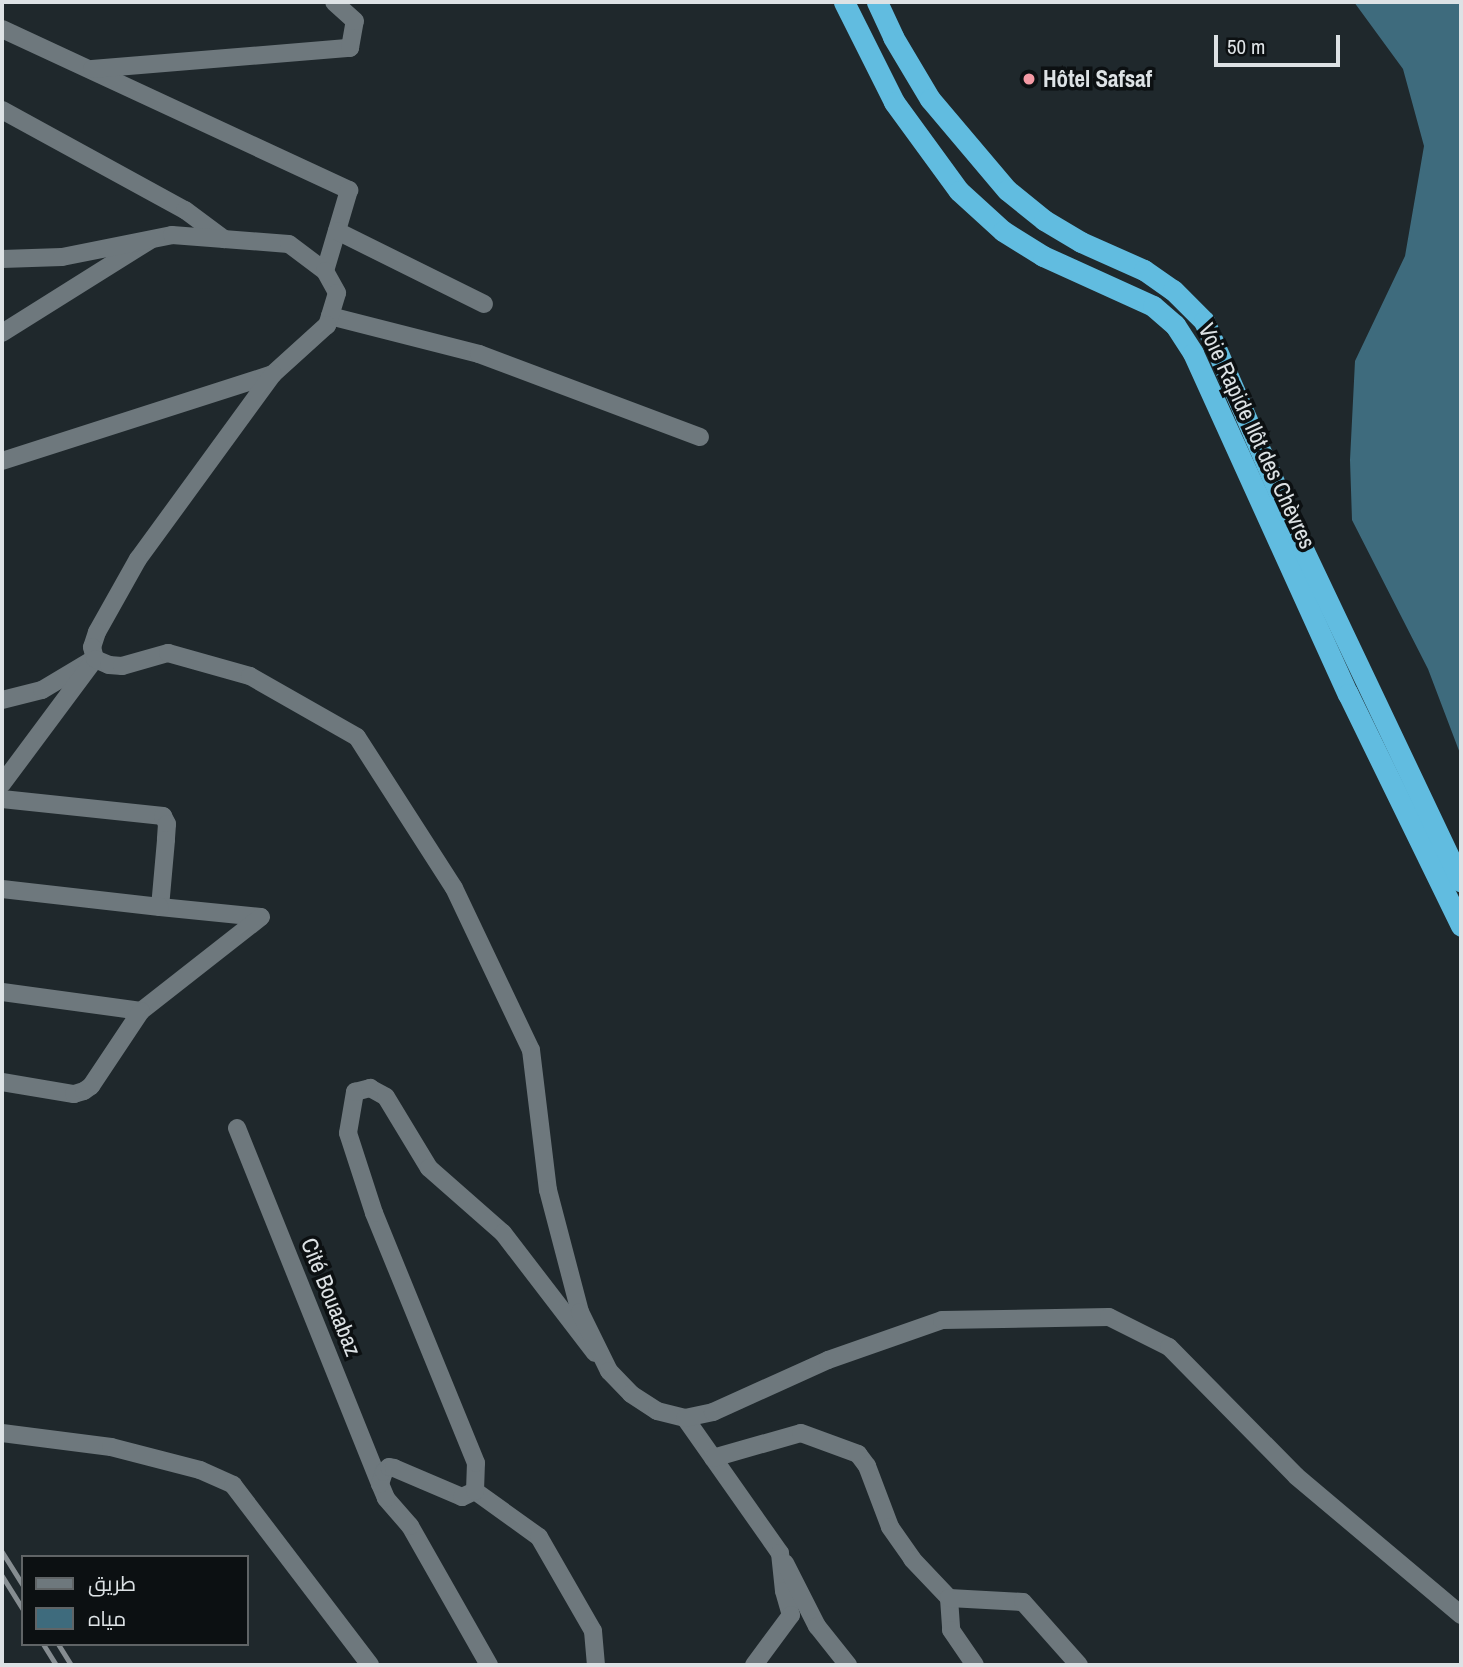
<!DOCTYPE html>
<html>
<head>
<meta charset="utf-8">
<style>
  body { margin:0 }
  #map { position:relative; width:1463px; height:1667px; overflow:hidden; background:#1f282c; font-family:"Archivo Narrow",Cairo,sans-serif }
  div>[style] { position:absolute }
  .water>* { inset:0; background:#3e6b7d }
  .street>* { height:18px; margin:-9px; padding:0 9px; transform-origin:9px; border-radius:9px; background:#6e787d }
  .secondary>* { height:18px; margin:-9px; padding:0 9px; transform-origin:9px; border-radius:9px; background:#6e787d }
  .highway>* { height:21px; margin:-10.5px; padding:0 10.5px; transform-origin:10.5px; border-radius:10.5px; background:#61bce0 }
  .rail>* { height:5px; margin:-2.5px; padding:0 2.5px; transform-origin:2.5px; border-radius:2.5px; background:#868d91 }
  .dots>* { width:19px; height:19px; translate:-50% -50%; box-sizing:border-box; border:4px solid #0c1012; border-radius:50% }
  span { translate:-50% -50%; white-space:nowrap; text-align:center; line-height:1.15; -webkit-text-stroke:7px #0c1012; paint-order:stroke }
  .poi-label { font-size:23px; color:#dde2e5; font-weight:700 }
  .left { translate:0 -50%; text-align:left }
  .street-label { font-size:23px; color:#dde2e5 }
  .frame { position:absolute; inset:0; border:4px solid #dde2e5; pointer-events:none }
  .legend { position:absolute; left:21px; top:1555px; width:228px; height:91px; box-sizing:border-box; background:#0c1012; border:2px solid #606466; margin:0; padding:9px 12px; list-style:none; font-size:21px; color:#dde2e5 }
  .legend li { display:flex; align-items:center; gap:14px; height:35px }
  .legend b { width:35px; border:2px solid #606466 }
  .scale { position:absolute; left:1214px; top:35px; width:126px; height:32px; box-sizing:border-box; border:4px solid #dde2e5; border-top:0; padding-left:9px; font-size:21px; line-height:24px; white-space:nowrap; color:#dde2e5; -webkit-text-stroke:5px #0c1012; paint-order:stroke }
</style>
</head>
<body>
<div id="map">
  <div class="water">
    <i style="clip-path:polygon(1354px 2px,1461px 2px,1461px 756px,1428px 669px,1352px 520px,1350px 460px,1355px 361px,1405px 256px,1424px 146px,1403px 69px)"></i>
  </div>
  <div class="street">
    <i style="left:2px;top:29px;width:383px;rotate:24.9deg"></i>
    <i style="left:349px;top:190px;width:84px;rotate:106.5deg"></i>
    <i style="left:92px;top:69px;width:259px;rotate:-4.7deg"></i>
    <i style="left:350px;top:48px;width:27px;rotate:-80deg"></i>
    <i style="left:355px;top:21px;width:28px;rotate:-138deg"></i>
    <i style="left:2px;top:110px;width:209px;rotate:28.7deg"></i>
    <i style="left:185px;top:210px;width:49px;rotate:36.6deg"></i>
    <i style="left:337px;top:231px;width:164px;rotate:26.4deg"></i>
    <i style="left:330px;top:316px;width:154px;rotate:14.3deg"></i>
    <i style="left:479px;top:354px;width:236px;rotate:20.6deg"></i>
    <i style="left:2px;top:333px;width:175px;rotate:-32.1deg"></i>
    <i style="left:2px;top:461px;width:285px;rotate:-17.8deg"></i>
    <i style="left:2px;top:700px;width:41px;rotate:-14deg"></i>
    <i style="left:42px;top:690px;width:55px;rotate:-30.8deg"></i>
    <i style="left:2px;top:784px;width:156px;rotate:-53.4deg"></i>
    <i style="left:2px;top:799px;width:162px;rotate:6deg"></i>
    <i style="left:163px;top:816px;width:9px;rotate:63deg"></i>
    <i style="left:167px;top:824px;width:16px;rotate:94deg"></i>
    <i style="left:166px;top:840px;width:67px;rotate:95.1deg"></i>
    <i style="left:160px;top:907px;width:101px;rotate:5.7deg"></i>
    <i style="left:261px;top:917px;width:152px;rotate:141.9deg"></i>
    <i style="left:141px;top:1011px;width:140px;rotate:-172.2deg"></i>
    <i style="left:2px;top:889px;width:159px;rotate:6.5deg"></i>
    <i style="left:2px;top:1082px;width:73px;rotate:9.5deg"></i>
    <i style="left:74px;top:1094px;width:10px;rotate:-17deg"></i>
    <i style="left:84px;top:1091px;width:9px;rotate:-36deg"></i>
    <i style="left:91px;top:1086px;width:90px;rotate:-56.3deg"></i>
    <i style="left:237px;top:1128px;width:384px;rotate:68.1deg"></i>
    <i style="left:685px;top:1418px;width:165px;rotate:54.9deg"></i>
    <i style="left:780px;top:1553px;width:38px;rotate:84deg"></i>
    <i style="left:784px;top:1591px;width:25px;rotate:74deg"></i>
    <i style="left:791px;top:1615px;width:62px;rotate:126.5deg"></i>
    <i style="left:2px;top:1433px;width:110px;rotate:7.3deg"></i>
    <i style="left:111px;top:1447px;width:92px;rotate:14.5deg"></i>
    <i style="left:200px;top:1470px;width:36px;rotate:24deg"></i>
    <i style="left:233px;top:1485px;width:226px;rotate:52.7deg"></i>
    <i style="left:713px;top:1458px;width:91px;rotate:-15.9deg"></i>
    <i style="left:801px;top:1433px;width:61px;rotate:20.2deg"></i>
    <i style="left:858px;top:1454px;width:15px;rotate:53deg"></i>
    <i style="left:867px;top:1466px;width:65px;rotate:69.3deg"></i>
    <i style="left:890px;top:1527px;width:39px;rotate:55deg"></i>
    <i style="left:912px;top:1559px;width:54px;rotate:46.5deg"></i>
    <i style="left:949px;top:1598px;width:32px;rotate:86deg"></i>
    <i style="left:951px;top:1630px;width:42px;rotate:55.6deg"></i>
    <i style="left:475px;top:1491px;width:79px;rotate:35.7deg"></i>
    <i style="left:539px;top:1537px;width:108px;rotate:60.1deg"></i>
    <i style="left:593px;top:1631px;width:34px;rotate:85deg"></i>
    <i style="left:785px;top:1563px;width:71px;rotate:63.1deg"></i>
    <i style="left:817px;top:1626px;width:50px;rotate:51.5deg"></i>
    <i style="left:949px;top:1598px;width:74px;rotate:3.1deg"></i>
    <i style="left:1023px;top:1602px;width:84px;rotate:48.4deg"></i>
    <i style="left:489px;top:1665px;width:160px;rotate:-119.6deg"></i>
    <i style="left:410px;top:1526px;width:37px;rotate:-131deg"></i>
    <i style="left:386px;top:1498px;width:15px;rotate:-113deg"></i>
    <i style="left:380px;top:1484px;width:13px;rotate:-72deg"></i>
    <i style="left:384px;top:1472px;width:7px;rotate:-45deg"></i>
    <i style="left:389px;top:1467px;width:5px;rotate:11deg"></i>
    <i style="left:394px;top:1468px;width:74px;rotate:23.1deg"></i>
    <i style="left:462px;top:1497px;width:14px;rotate:-25deg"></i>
    <i style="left:475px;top:1491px;width:28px;rotate:-88deg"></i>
    <i style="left:476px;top:1463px;width:270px;rotate:-112.2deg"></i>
    <i style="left:374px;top:1213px;width:84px;rotate:-108deg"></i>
    <i style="left:348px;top:1133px;width:42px;rotate:-80.3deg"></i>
    <i style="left:355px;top:1092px;width:16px;rotate:-15deg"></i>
    <i style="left:370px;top:1088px;width:18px;rotate:29deg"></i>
    <i style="left:386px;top:1097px;width:83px;rotate:58.8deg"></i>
    <i style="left:429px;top:1168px;width:98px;rotate:41.3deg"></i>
    <i style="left:503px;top:1233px;width:151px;rotate:52.5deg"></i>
  </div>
  <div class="secondary">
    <i style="left:2px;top:259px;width:60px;rotate:-1.9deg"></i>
    <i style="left:62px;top:257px;width:112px;rotate:-11.3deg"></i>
    <i style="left:172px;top:235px;width:117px;rotate:4.4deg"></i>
    <i style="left:289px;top:244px;width:45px;rotate:36.9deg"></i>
    <i style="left:325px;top:271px;width:25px;rotate:61deg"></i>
    <i style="left:337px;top:293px;width:34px;rotate:107deg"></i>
    <i style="left:327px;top:325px;width:73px;rotate:137.8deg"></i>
    <i style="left:273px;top:374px;width:229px;rotate:126.1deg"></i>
    <i style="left:138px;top:559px;width:84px;rotate:119.3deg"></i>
    <i style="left:97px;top:632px;width:16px;rotate:108deg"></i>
    <i style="left:92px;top:647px;width:12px;rotate:76deg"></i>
    <i style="left:95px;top:659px;width:15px;rotate:23deg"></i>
    <i style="left:109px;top:665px;width:13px;rotate:4deg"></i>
    <i style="left:122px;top:666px;width:48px;rotate:-15.8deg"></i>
    <i style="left:168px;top:653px;width:85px;rotate:15.7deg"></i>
    <i style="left:250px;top:676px;width:123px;rotate:29.7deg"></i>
    <i style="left:357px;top:737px;width:179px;rotate:57.3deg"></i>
    <i style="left:454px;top:888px;width:179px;rotate:64.6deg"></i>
    <i style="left:531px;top:1050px;width:141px;rotate:83.1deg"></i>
    <i style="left:548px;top:1190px;width:126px;rotate:75.3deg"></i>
    <i style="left:580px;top:1312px;width:66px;rotate:63.8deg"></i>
    <i style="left:609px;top:1371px;width:32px;rotate:46deg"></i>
    <i style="left:631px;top:1394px;width:31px;rotate:33deg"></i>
    <i style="left:657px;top:1411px;width:29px;rotate:14deg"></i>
    <i style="left:685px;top:1418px;width:29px;rotate:-12deg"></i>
    <i style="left:713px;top:1412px;width:126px;rotate:-24.3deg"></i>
    <i style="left:828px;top:1360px;width:121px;rotate:-19.3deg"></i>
    <i style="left:942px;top:1320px;width:167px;rotate:-1deg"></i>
    <i style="left:1109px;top:1317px;width:67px;rotate:26.6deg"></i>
    <i style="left:1169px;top:1347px;width:181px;rotate:45.4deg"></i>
    <i style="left:1296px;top:1476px;width:216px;rotate:40.1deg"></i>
  </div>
  <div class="highway">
    <i style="left:844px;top:2px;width:112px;rotate:63.4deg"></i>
    <i style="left:894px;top:102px;width:110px;rotate:53.9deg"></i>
    <i style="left:959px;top:191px;width:59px;rotate:42.3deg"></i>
    <i style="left:1003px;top:231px;width:47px;rotate:32deg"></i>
    <i style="left:1043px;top:256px;width:121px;rotate:24.4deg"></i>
    <i style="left:1153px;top:306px;width:29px;rotate:41deg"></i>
    <i style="left:1175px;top:325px;width:33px;rotate:57deg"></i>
    <i style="left:1193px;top:353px;width:375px;rotate:65.6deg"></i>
    <i style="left:1348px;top:694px;width:258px;rotate:64deg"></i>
    <i style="left:877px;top:2px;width:38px;rotate:65deg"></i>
    <i style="left:893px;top:37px;width:72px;rotate:59.2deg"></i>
    <i style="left:930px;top:99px;width:119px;rotate:49.8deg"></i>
    <i style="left:1007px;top:190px;width:48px;rotate:39deg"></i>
    <i style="left:1044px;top:220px;width:43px;rotate:30.7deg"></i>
    <i style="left:1081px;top:242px;width:69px;rotate:24deg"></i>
    <i style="left:1144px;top:270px;width:35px;rotate:35deg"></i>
    <i style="left:1173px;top:290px;width:44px;rotate:45deg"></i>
    <i style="left:1204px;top:321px;width:249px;rotate:66.5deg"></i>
    <i style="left:1303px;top:549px;width:368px;rotate:64.6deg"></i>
  </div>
  <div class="rail">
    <i style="left:2px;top:1552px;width:40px;rotate:58deg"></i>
    <i style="left:2px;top:1576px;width:40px;rotate:58deg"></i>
    <i style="left:43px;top:1644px;width:25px;rotate:58deg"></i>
    <i style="left:58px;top:1644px;width:25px;rotate:58deg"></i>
  </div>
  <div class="dots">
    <i style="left:1029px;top:79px;background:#f49aa5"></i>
  </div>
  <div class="poi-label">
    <span class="left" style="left:1043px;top:79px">Hôtel Safsaf</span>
  </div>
  <div class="street-label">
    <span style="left:1257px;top:436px;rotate:65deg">Voie Rapide Ilôt des Chèvres</span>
    <span style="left:331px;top:1297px;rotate:68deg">Cité Bouaabaz</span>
  </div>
  <div class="frame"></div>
  <ul class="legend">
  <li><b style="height:9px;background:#6e787d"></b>طريق</li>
  <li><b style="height:19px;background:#3e6b7d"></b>مياه</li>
  </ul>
  <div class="scale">50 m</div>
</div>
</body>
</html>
